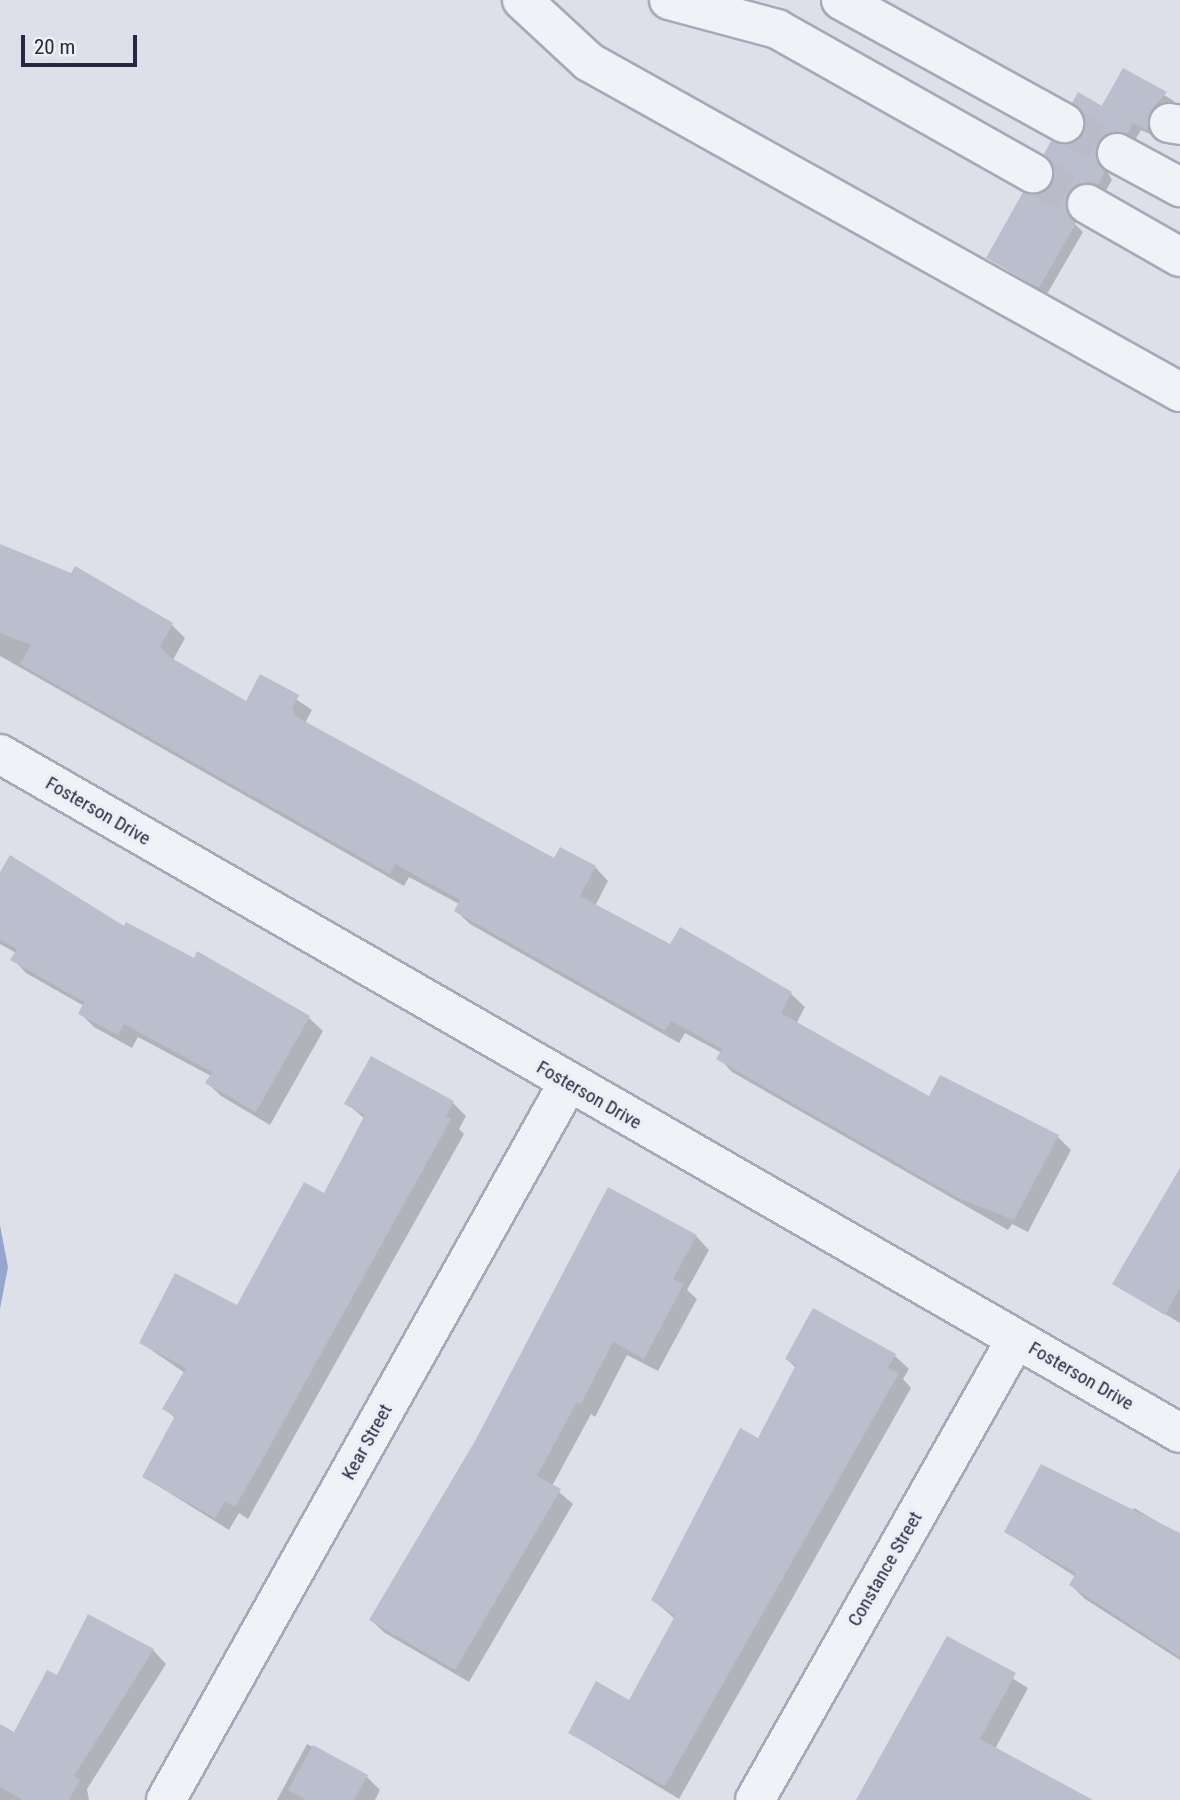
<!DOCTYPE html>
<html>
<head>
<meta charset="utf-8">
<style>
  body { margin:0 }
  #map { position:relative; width:1180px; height:1800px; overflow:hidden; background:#dee0e9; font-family:"Roboto Condensed",sans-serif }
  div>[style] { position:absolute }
  .water>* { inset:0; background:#94a5ce }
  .shadow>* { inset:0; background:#0003 }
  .building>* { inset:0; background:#babecd }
  .minor-tunnel>* { height:38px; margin-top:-19px; transform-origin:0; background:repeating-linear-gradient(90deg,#b9bcc8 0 38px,transparent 0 57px) }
  .roads { filter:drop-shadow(2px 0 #a6a9b7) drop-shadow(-2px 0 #a6a9b7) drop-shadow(0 2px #a6a9b7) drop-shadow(0 -2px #a6a9b7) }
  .minor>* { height:38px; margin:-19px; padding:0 19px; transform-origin:19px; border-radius:19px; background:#f1f2f7 }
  span { translate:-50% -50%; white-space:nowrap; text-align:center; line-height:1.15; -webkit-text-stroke:7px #edeff7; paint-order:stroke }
  .street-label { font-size:19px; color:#252a42 }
  .scale { position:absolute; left:21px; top:35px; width:116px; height:32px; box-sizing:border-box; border:4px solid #252a42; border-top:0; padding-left:9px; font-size:21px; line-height:24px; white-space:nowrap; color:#252a42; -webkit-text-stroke:5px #edeff7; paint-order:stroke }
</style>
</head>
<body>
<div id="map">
  <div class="water">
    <i style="clip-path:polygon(0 1225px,8px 1267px,0 1309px)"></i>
  </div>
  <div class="shadow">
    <i style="clip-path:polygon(1123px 70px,1174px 101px,1154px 136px,1141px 130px,1135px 140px,1124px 138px,1102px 163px,1112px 180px,1105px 192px,1084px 192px,1075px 202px,1075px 224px,1083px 232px,1047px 294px,988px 258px,1054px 184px,1065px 147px,1085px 134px)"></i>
    <i style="clip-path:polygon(0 546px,171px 624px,185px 638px,173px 660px,247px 704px,261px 676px,312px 710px,305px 723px,555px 860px,595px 867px,608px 881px,595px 906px,671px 946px,728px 957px,791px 994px,805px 1007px,796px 1024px,930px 1098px,1058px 1137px,1071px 1150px,1028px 1232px,1012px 1224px,1008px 1230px,732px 1072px,719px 1058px,722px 1053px,685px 1033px,679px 1043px,470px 924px,456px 911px,459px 904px,409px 877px,404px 886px,0 656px)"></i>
    <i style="clip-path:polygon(0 875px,194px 960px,198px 954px,309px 1018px,323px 1031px,270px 1125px,221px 1096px,207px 1083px,211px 1076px,138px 1037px,132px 1048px,94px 1027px,80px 1013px,84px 1006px,26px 973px,13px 959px,16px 953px,0 944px)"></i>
    <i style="clip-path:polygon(346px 1103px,453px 1103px,466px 1116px,459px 1129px,464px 1134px,248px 1519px,239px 1513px,229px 1530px,144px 1477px,176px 1419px,165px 1409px,185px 1373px,141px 1343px,238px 1307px,324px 1195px,365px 1119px)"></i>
    <i style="clip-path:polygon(1180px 1213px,1180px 1323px,1115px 1284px)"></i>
    <i style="clip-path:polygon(696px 1236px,709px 1250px,687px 1290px,697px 1299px,658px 1371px,627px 1355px,595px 1417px,591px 1414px,552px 1486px,573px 1504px,469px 1682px,385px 1633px,371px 1620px)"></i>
    <i style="clip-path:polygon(814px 1310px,895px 1356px,909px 1369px,903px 1379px,911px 1388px,679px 1799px,570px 1733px,630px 1702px,675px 1619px,653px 1600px,758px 1440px,796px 1368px,787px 1359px)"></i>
    <i style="clip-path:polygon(1134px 1508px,1180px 1535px,1180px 1660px,1085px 1599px,1071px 1585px,1076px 1577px,1006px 1532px,1130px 1514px)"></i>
    <i style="clip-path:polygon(947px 1638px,1028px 1688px,995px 1749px,998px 1800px,858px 1800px)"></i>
    <i style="clip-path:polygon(153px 1650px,166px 1664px,87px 1789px,89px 1800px,0 1800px,0 1726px,14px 1734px,58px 1677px)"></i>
    <i style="clip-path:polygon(307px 1744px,367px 1777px,380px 1790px,375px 1800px,277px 1800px)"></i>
  </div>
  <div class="building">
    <i style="clip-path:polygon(1123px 68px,1167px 92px,1152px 109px,1147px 130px,1133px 123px,1127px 134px,1116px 131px,1098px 142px,1095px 154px,1105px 171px,1098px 185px,1077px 185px,1068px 194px,1068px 214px,1076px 223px,1039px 288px,986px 258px,1023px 192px,1044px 192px,1052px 183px,1052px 162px,1044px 154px,1051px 141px,1065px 145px,1083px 133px,1083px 112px,1072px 103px,1078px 92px,1102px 106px)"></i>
    <i style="clip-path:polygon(0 544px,71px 573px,75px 566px,173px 623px,160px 646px,170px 657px,246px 701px,260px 674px,299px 695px,292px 709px,297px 717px,554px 858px,560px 847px,596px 866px,580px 896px,670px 944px,680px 927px,729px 955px,792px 992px,781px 1013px,846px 1050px,929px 1096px,940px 1075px,1059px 1135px,1014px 1220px,958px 1198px,716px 1059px,722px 1049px,671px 1021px,665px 1031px,454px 911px,460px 900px,395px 864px,390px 874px,20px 664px,31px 645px,0 633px)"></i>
    <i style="clip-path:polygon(10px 855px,124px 926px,126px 922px,194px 958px,197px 951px,310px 1016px,256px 1112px,205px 1083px,212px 1072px,124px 1024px,118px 1035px,78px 1014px,84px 1002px,10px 960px,17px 949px,0 940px,0 872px)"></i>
    <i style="clip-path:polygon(371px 1056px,454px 1101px,446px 1116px,451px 1119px,260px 1464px,235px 1507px,225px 1501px,215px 1518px,142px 1477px,175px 1416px,162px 1409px,186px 1368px,139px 1343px,175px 1273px,237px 1305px,304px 1182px,324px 1193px,365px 1115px,344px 1104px)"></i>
    <i style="clip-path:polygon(1180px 1168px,1180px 1288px,1165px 1315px,1112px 1284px)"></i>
    <i style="clip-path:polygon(608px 1187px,697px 1235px,673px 1279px,684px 1284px,644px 1359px,613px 1342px,581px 1404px,577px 1402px,537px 1476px,561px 1489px,455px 1670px,369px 1620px,475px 1441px)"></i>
    <i style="clip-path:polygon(813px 1308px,896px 1354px,888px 1368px,899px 1373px,665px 1786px,568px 1733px,596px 1681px,629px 1700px,675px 1616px,651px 1600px,740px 1428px,758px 1438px,796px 1365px,785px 1359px)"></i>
    <i style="clip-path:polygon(1041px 1464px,1180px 1533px,1180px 1657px,1069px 1585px,1076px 1573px,1004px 1532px)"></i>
    <i style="clip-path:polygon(88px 1614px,154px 1649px,74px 1776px,80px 1780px,69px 1800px,23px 1800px,0 1787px,0 1724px,14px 1732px,47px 1670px,57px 1675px)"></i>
    <i style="clip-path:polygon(947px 1636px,1016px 1673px,980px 1739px,1093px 1800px,856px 1800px)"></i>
    <i style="clip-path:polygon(313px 1745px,368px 1775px,354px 1800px,306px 1800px,288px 1790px)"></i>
  </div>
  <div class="minor-tunnel">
    <i style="left:1064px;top:123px;width:61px;rotate:29.5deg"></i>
    <i style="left:1033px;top:173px;width:62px;rotate:29.9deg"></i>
  </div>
  <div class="roads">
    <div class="minor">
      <i style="left:522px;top:0;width:91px;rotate:42.8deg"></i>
      <i style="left:589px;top:62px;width:677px;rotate:29.18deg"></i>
      <i style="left:669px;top:0;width:112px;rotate:15deg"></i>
      <i style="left:777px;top:29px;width:294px;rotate:29.4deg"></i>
      <i style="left:841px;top:0;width:255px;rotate:28.9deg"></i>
      <i style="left:1169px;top:123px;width:11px;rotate:10deg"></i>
      <i style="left:1117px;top:153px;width:72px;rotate:28.4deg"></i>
      <i style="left:1087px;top:204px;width:107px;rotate:29.7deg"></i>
      <i style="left:0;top:754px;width:1361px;rotate:29.92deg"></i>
      <i style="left:166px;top:1800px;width:822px;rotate:-60.72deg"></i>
      <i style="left:755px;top:1800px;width:530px;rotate:-60.48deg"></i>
    </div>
  </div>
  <div class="street-label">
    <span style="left:98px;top:811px;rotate:30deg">Fosterson Drive</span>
    <span style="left:589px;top:1095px;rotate:30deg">Fosterson Drive</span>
    <span style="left:1081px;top:1376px;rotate:30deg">Fosterson Drive</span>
    <span style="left:367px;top:1442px;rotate:-61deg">Kear Street</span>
    <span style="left:885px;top:1569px;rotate:-60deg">Constance Street</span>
  </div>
  <div class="scale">20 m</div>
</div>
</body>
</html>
